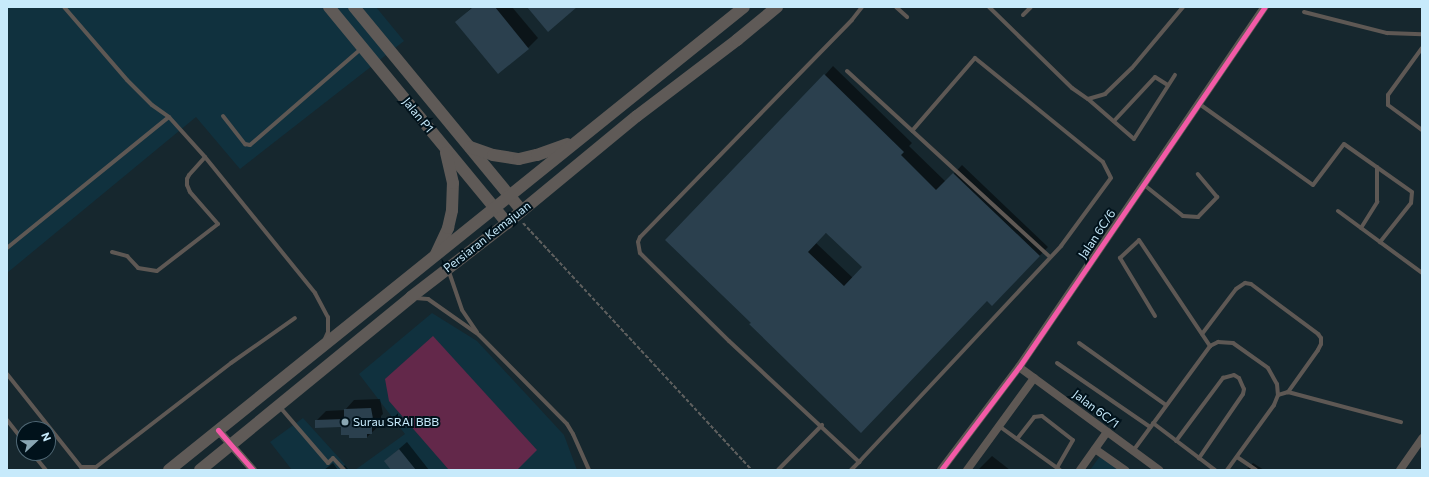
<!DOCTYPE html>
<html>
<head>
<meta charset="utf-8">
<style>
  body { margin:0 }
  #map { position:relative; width:1429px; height:477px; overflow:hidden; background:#16272e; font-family:Commissioner,sans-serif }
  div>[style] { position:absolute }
  .built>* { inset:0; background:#10313e }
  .green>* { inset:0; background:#63284a }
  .shadow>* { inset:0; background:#0007 }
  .building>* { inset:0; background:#2b404e }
  .path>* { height:2px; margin-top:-1px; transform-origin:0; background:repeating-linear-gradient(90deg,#5e5f5e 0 4px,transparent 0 6px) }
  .lane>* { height:4px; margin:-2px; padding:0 2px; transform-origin:2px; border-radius:2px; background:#5e5854 }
  .street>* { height:8px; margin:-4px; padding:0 4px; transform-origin:4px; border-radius:4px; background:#5e5854 }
  .secondary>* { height:12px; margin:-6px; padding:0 6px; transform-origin:6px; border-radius:6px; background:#5f5a57 }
  .cycleway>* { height:5px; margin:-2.5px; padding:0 2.5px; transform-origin:2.5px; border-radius:2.5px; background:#f35aa7 }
  .dots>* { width:11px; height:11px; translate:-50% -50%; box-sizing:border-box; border:2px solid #01121b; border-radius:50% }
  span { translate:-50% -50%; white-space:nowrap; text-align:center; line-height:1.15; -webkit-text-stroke:4px #01121b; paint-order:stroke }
  .street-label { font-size:12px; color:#c7eafb }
  .poi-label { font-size:12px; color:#c7eafb }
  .left { translate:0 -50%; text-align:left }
  .frame { position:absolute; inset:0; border:8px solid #c7eafb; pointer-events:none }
  .north { position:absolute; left:16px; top:421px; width:40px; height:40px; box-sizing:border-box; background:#01121b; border:1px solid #506875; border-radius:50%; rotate:68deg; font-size:11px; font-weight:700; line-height:16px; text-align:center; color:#c7eafb }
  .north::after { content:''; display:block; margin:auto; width:14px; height:18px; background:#89a6b3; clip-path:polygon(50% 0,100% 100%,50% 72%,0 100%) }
</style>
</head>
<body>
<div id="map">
  <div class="built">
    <i style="clip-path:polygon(7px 7px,376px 7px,404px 41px,240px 169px,196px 117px,7px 273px)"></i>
    <i style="clip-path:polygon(432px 313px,477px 341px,564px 435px,577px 470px,355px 470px,405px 434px,359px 374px)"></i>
    <i style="clip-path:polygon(303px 418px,350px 470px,292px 470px,270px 442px)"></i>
    <i style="clip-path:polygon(1103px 452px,1126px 470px,1090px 470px)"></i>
  </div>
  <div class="green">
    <i style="clip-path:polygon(433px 336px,537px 450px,517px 470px,449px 470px,389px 401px,385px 379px)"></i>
  </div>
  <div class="shadow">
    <i style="clip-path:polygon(472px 7px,512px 7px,538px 38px,528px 48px,457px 22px)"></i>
    <i style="clip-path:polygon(evenodd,833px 66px,912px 143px,909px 146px,946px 182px,962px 165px,1048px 247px,1001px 296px,752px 322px,825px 75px,833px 66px,827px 232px,863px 267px,853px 278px,816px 243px,827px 232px)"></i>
    <i style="clip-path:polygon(380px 399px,383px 414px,381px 416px,381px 424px,367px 437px,350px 434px,342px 426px,316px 421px,326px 411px,345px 410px,354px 400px)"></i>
    <i style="clip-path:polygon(407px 442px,429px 470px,393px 470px,385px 461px)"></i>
    <i style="clip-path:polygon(992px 456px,1010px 470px,978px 470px)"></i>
    <i style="clip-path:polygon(333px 463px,338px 470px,324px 470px)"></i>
    <i style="clip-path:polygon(1253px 463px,1264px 470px,1246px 470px)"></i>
    <i style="clip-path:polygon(345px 465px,349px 470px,339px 470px)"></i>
  </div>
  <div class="building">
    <i style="clip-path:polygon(473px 7px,495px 7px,529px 49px,498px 74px,455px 22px)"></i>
    <i style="clip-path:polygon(527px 7px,577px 7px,548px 32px)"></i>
    <i style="clip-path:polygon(evenodd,824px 74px,904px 152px,901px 155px,936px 190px,953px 173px,1040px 256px,992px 306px,987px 301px,861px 433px,749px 324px,751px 323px,665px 240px,824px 74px,826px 233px,862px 267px,844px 286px,808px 252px,826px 233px)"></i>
    <i style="clip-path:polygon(371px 408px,374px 424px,372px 425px,372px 434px,367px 434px,367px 438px,349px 438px,349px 435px,341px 435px,341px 427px,315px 428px,315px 420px,344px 419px,344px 409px)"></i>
    <i style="clip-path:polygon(399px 449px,416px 470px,391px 470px,384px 461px)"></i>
  </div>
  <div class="path">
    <i style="left:523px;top:223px;width:337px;rotate:47.2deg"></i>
  </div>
  <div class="lane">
    <i style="left:64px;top:7px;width:96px;rotate:49.2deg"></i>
    <i style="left:127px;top:80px;width:35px;rotate:45deg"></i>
    <i style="left:152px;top:105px;width:21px;rotate:35deg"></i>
    <i style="left:169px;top:117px;width:54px;rotate:48deg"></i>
    <i style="left:205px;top:157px;width:175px;rotate:51deg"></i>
    <i style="left:315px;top:293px;width:27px;rotate:62deg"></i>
    <i style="left:328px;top:317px;width:15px;rotate:90deg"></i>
    <i style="left:328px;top:332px;width:10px;rotate:114deg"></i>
    <i style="left:862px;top:7px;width:16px;rotate:128deg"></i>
    <i style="left:852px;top:20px;width:303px;rotate:134.3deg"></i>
    <i style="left:640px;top:237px;width:5px;rotate:112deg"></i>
    <i style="left:638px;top:242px;width:11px;rotate:80deg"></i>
    <i style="left:640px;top:253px;width:125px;rotate:44.7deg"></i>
    <i style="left:729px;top:341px;width:178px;rotate:42.9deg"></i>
    <i style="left:859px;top:462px;width:296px;rotate:-46.9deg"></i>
    <i style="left:1061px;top:246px;width:84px;rotate:-53.7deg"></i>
    <i style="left:1111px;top:178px;width:18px;rotate:-117deg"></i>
    <i style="left:1103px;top:162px;width:165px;rotate:-140.9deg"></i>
    <i style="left:975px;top:58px;width:96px;rotate:130.8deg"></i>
    <i style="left:896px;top:7px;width:15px;rotate:42deg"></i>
    <i style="left:989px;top:7px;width:116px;rotate:44.3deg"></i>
    <i style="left:1072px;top:88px;width:19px;rotate:35deg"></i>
    <i style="left:1088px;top:99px;width:18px;rotate:-16deg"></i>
    <i style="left:1105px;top:94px;width:37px;rotate:-44deg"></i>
    <i style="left:1132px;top:68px;width:80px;rotate:-50.1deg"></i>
    <i style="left:1304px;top:12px;width:86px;rotate:14.2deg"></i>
    <i style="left:1387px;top:33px;width:35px;rotate:2deg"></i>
    <i style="left:1023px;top:15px;width:11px;rotate:-45deg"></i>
    <i style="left:1422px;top:48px;width:58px;rotate:125.9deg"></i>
    <i style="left:1388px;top:95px;width:10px;rotate:90deg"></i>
    <i style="left:1388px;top:105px;width:42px;rotate:36.3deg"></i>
    <i style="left:847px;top:71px;width:274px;rotate:42.5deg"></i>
    <i style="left:1088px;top:99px;width:61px;rotate:41deg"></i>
    <i style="left:1134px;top:139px;width:76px;rotate:-57.4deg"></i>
    <i style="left:1198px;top:103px;width:141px;rotate:35.5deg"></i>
    <i style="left:1313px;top:185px;width:51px;rotate:-52.9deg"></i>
    <i style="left:1344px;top:144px;width:83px;rotate:35.2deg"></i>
    <i style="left:1412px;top:192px;width:11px;rotate:95deg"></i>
    <i style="left:1411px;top:203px;width:50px;rotate:128.5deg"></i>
    <i style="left:223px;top:116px;width:36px;rotate:52deg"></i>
    <i style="left:245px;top:144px;width:5px;rotate:11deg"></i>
    <i style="left:250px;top:145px;width:147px;rotate:-40.9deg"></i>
    <i style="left:1114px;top:121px;width:60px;rotate:-47deg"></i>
    <i style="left:1155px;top:77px;width:15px;rotate:32deg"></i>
    <i style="left:1143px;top:184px;width:51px;rotate:38.7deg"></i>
    <i style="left:1183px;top:216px;width:15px;rotate:4deg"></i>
    <i style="left:1198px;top:217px;width:28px;rotate:-46deg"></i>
    <i style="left:1217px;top:197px;width:30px;rotate:-130deg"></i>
    <i style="left:1338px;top:211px;width:104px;rotate:36.4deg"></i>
    <i style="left:1361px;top:228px;width:31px;rotate:-58deg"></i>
    <i style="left:1377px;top:202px;width:35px;rotate:-90deg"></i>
    <i style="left:7px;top:248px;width:208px;rotate:-39deg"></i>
    <i style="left:112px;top:252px;width:16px;rotate:15deg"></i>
    <i style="left:127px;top:256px;width:16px;rotate:47deg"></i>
    <i style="left:138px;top:268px;width:19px;rotate:9deg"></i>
    <i style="left:157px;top:271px;width:77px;rotate:-37.6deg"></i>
    <i style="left:218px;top:224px;width:43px;rotate:-131.2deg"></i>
    <i style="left:190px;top:192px;width:8px;rotate:-113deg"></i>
    <i style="left:187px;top:185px;width:6px;rotate:-90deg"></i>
    <i style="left:187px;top:179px;width:4px;rotate:-63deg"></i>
    <i style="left:189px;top:175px;width:24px;rotate:-48deg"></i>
    <i style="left:448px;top:269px;width:43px;rotate:71.1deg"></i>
    <i style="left:462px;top:310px;width:27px;rotate:56deg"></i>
    <i style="left:415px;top:298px;width:13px;rotate:4deg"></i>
    <i style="left:428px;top:299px;width:62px;rotate:35.2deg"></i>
    <i style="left:479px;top:335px;width:125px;rotate:45.3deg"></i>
    <i style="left:567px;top:424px;width:12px;rotate:59deg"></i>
    <i style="left:573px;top:434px;width:39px;rotate:66deg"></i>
    <i style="left:1155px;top:316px;width:68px;rotate:-121.1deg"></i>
    <i style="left:1120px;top:258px;width:26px;rotate:-43deg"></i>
    <i style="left:1139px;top:240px;width:128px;rotate:56.2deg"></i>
    <i style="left:1202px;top:334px;width:56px;rotate:-52.9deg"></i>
    <i style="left:1236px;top:289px;width:11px;rotate:-34deg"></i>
    <i style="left:1245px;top:283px;width:6px;rotate:9deg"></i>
    <i style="left:1251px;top:284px;width:84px;rotate:36.7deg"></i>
    <i style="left:1318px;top:334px;width:5px;rotate:53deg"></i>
    <i style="left:1321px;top:338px;width:6px;rotate:90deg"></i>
    <i style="left:1321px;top:344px;width:7px;rotate:117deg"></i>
    <i style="left:1318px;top:350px;width:52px;rotate:125.5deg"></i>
    <i style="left:1288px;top:392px;width:10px;rotate:163deg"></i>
    <i style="left:1079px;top:343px;width:107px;rotate:35.5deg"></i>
    <i style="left:1057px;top:363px;width:113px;rotate:34.5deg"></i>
    <i style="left:7px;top:374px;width:119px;rotate:51.5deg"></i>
    <i style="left:81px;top:467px;width:15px"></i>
    <i style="left:96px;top:467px;width:170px;rotate:-37.6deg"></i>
    <i style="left:231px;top:363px;width:78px;rotate:-35.1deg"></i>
    <i style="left:1288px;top:392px;width:117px;rotate:14.9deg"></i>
    <i style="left:279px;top:406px;width:75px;rotate:49.3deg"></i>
    <i style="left:328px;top:463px;width:7px;rotate:-45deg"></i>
    <i style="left:333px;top:458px;width:16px;rotate:47deg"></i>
    <i style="left:7px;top:420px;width:28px;rotate:52deg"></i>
    <i style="left:1153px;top:423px;width:78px;rotate:37.2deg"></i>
    <i style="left:999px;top:426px;width:75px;rotate:35.8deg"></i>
    <i style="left:1017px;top:439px;width:28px;rotate:-52deg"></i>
    <i style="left:1034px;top:417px;width:8px;rotate:-7deg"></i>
    <i style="left:1042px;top:416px;width:39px;rotate:38deg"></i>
    <i style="left:1073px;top:440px;width:32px;rotate:120deg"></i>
    <i style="left:1176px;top:441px;width:79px;rotate:-53.3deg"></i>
    <i style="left:1223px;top:378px;width:11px;rotate:-15deg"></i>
    <i style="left:1234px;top:375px;width:6px;rotate:31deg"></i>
    <i style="left:1239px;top:378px;width:12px;rotate:66deg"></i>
    <i style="left:1244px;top:389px;width:5px;rotate:101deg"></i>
    <i style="left:1243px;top:394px;width:78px;rotate:124.5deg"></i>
    <i style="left:1133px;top:451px;width:130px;rotate:-53.7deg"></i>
    <i style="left:1210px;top:346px;width:9px;rotate:-27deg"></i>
    <i style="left:1218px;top:342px;width:15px;rotate:4deg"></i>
    <i style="left:1233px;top:343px;width:43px;rotate:35.5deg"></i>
    <i style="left:1268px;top:368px;width:18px;rotate:61deg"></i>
    <i style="left:1277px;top:384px;width:11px;rotate:85deg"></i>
    <i style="left:1278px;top:395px;width:11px;rotate:112deg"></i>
    <i style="left:1274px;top:405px;width:80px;rotate:125.9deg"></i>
    <i style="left:32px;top:453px;width:22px;rotate:51deg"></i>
    <i style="left:1237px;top:457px;width:23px;rotate:34deg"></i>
    <i style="left:778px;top:470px;width:63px;rotate:-45.6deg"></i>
    <i style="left:851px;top:470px;width:11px;rotate:-45deg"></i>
  </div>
  <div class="street">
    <i style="left:1019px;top:367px;width:174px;rotate:36.3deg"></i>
    <i style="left:218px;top:430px;width:53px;rotate:48.8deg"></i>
    <i style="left:1095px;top:449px;width:37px;rotate:35deg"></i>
    <i style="left:941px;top:470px;width:129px;rotate:-52.9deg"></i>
    <i style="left:1019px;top:367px;width:436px;rotate:-55.7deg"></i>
    <i style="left:967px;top:470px;width:114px;rotate:-53.9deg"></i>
    <i style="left:1080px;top:470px;width:47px;rotate:-54.6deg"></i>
    <i style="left:1400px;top:470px;width:39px;rotate:-55deg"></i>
  </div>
  <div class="secondary">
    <i style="left:329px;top:7px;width:280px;rotate:50.5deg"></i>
    <i style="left:354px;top:7px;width:264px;rotate:50.5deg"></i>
    <i style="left:470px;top:147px;width:24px;rotate:19deg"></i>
    <i style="left:493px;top:155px;width:26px;rotate:9deg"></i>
    <i style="left:519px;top:159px;width:18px;rotate:-13deg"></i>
    <i style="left:537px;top:155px;width:32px;rotate:-20deg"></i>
    <i style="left:436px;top:254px;width:29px;rotate:-65deg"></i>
    <i style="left:448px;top:228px;width:18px;rotate:-77deg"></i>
    <i style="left:452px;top:210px;width:27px;rotate:-88deg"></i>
    <i style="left:453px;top:183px;width:31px;rotate:-103deg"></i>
    <i style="left:169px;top:470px;width:738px;rotate:-38.84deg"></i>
    <i style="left:200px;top:470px;width:273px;rotate:-39.3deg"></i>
    <i style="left:411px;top:297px;width:121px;rotate:-37.6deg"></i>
    <i style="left:507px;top:223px;width:168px;rotate:-39.5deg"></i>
    <i style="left:637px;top:116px;width:126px;rotate:-37.2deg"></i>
    <i style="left:737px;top:40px;width:52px;rotate:-39.5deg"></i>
  </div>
  <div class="cycleway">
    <i style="left:218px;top:430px;width:53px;rotate:48.8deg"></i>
    <i style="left:941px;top:470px;width:129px;rotate:-52.9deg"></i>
    <i style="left:1019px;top:367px;width:436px;rotate:-55.7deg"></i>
  </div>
  <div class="dots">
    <i style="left:345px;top:422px;background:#89a6b3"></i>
  </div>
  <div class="street-label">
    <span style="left:418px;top:115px;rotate:51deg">Jalan P1</span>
    <span style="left:1097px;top:234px;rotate:-56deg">Jalan 6C/6</span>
    <span style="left:487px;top:237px;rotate:-38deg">Persiaran Kemajuan</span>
    <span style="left:1096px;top:409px;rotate:37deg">Jalan 6C/1</span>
  </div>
  <div class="poi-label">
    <span class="left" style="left:353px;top:422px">Surau SRAI BBB</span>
  </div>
  <div class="frame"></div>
  <div class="north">N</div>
</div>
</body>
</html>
